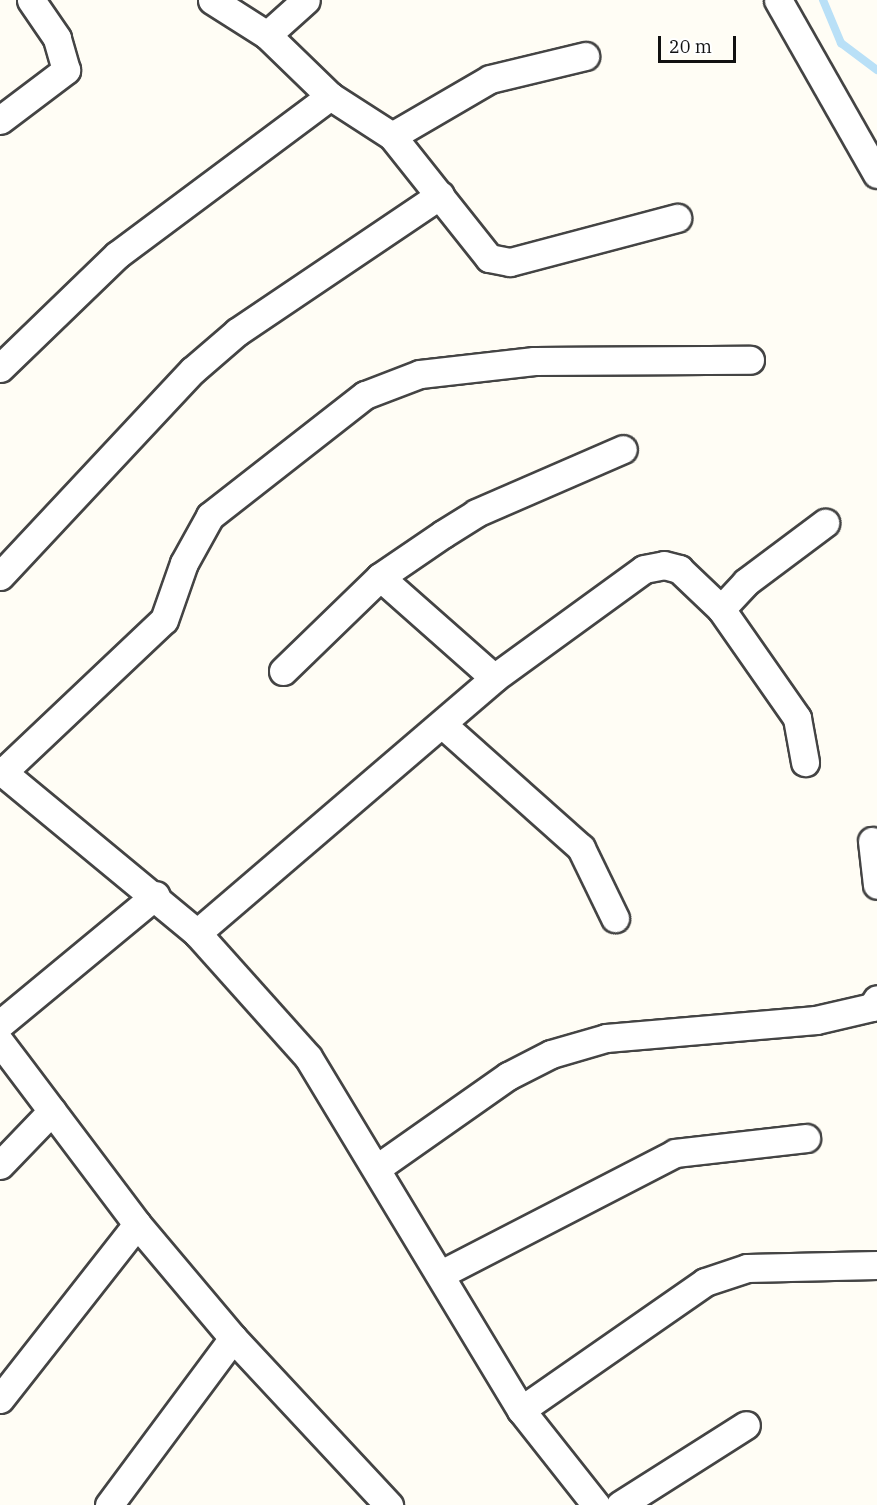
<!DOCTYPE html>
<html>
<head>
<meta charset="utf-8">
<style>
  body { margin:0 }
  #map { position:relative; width:877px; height:1505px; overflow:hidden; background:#fffdf5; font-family:"IBM Plex Serif",serif }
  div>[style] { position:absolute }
  .stream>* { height:8px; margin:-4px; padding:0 4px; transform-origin:4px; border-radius:4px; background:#b9e0f7 }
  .roads { filter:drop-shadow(2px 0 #444) drop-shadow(-2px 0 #444) drop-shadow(0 2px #444) drop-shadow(0 -2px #444) }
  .minor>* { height:27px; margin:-13.5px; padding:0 13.5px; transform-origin:13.5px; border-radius:13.5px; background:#fff }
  span { translate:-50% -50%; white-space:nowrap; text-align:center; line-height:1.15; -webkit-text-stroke:6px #fff; paint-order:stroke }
  .scale { position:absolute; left:658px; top:36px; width:78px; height:27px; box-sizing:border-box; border:3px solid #111; border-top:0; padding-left:8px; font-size:18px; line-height:21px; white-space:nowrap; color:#111; -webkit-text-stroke:4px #fff; paint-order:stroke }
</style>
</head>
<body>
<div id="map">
  <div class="stream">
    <i style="left:823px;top:0;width:47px;rotate:67.3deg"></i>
    <i style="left:841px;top:43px;width:45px;rotate:36.9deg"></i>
  </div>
  <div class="roads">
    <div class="minor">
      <i style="left:212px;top:0;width:65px;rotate:32.5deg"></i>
      <i style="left:267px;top:35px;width:88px;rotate:44.1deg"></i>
      <i style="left:330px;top:96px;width:74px;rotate:32.8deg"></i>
      <i style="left:392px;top:136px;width:156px;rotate:51.5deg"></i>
      <i style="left:489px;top:258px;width:21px;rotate:11deg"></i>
      <i style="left:510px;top:262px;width:173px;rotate:-14.8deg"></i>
      <i style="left:778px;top:0;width:200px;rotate:60.4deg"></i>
      <i style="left:267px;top:35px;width:52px;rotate:-41.9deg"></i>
      <i style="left:0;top:120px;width:83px;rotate:-37.1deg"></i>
      <i style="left:66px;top:70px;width:33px;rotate:-106deg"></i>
      <i style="left:57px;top:38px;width:46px;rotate:-124.4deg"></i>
      <i style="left:392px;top:136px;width:113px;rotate:-30.2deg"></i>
      <i style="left:490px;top:79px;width:98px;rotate:-13.6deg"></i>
      <i style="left:0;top:368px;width:163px;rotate:-44deg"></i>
      <i style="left:117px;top:255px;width:266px;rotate:-36.7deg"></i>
      <i style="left:0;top:576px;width:282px;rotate:-46.9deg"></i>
      <i style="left:193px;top:370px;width:58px;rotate:-40.8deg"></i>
      <i style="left:237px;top:332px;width:245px;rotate:-34deg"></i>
      <i style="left:380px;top:577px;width:152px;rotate:41.5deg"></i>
      <i style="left:721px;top:609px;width:133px;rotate:55.1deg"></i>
      <i style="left:797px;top:718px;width:45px;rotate:79.7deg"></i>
      <i style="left:283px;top:671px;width:135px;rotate:-44.1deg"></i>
      <i style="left:380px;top:577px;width:76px;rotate:-34.3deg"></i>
      <i style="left:443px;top:534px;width:39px;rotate:-32deg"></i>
      <i style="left:476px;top:513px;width:160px;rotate:-23.5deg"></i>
      <i style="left:442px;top:724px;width:186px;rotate:41.7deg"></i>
      <i style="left:581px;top:848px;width:78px;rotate:64.1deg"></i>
      <i style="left:0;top:770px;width:256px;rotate:39.6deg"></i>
      <i style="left:197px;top:933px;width:166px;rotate:48.2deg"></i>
      <i style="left:308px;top:1057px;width:412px;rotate:58.9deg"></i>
      <i style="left:521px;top:1410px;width:121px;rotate:51.7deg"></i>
      <i style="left:3px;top:772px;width:221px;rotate:-43.4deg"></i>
      <i style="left:164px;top:620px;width:60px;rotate:-70.7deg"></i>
      <i style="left:184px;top:563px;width:54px;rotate:-61deg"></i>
      <i style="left:210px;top:516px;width:197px;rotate:-38deg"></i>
      <i style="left:365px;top:395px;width:59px;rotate:-20.9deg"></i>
      <i style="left:420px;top:374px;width:115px;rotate:-6.5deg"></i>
      <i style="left:534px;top:361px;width:216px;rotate:-0.3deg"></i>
      <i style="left:872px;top:841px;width:44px;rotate:83.5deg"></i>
      <i style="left:197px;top:933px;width:391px;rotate:-40.6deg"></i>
      <i style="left:494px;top:678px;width:185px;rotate:-36deg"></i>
      <i style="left:644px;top:569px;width:20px;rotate:-11deg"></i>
      <i style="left:664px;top:565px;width:16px;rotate:15deg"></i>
      <i style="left:679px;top:569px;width:58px;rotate:43.6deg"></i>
      <i style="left:721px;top:609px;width:37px;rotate:-47deg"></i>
      <i style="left:746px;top:582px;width:99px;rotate:-36.8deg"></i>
      <i style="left:0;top:1024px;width:202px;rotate:-39.6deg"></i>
      <i style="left:0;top:1042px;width:228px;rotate:53deg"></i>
      <i style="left:137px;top:1224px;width:149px;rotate:49.9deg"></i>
      <i style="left:233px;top:1338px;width:229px;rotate:47deg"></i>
      <i style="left:0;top:1165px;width:75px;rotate:-46.1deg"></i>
      <i style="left:377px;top:1168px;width:160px;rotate:-35.1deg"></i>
      <i style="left:508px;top:1076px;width:48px;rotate:-27.1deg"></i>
      <i style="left:551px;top:1054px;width:57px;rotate:-16.2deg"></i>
      <i style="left:606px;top:1038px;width:211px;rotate:-4.9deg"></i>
      <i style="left:816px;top:1020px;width:57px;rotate:-13.1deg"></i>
      <i style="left:872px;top:1007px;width:9px;rotate:-58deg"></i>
      <i style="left:441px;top:1274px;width:263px;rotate:-27.3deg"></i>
      <i style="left:675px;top:1153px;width:132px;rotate:-6.5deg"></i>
      <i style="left:0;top:1399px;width:222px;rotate:-51.9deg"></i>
      <i style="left:521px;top:1410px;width:224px;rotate:-34.8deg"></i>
      <i style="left:705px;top:1282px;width:44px;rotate:-18.4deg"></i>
      <i style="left:747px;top:1268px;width:130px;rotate:-1.3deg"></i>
      <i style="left:109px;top:1505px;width:208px;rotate:-53.4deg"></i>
      <i style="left:620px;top:1505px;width:149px;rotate:-32.4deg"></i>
    </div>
  </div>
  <div class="scale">20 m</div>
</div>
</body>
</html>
